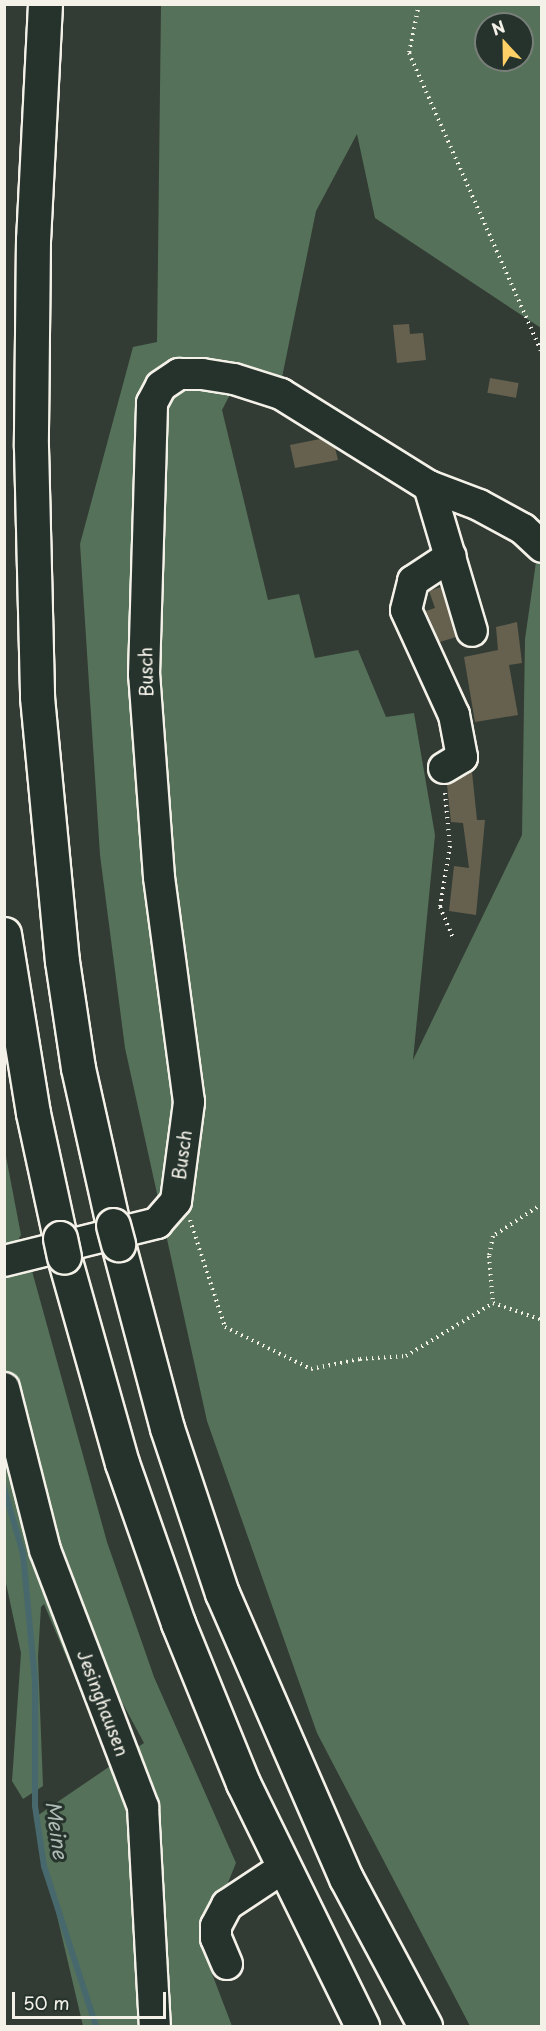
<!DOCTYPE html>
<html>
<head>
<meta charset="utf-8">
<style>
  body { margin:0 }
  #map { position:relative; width:546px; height:2031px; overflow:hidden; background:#333c34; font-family:"Playpen Sans",sans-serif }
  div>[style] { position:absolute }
  .green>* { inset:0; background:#557159 }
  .stream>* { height:6px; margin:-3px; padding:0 3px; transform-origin:3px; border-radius:3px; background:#47696d }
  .building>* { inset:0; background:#66614f; transform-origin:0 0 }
  .path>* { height:4px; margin-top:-2px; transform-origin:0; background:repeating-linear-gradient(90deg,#f4f1e8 0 1.5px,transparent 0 6px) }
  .roads { filter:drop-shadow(2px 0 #f4f1e8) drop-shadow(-2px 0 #f4f1e8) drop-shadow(0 2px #f4f1e8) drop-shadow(0 -2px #f4f1e8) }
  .minor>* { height:30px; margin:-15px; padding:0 15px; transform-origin:15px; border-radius:15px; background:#26332d }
  .highway>* { height:33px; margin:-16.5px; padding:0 16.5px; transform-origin:16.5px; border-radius:16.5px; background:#26332d }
  .bridges { filter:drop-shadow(2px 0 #f4f1e8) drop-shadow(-2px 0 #f4f1e8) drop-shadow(0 2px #f4f1e8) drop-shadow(0 -2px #f4f1e8) }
  .highway-bridge>* { height:33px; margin:-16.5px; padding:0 16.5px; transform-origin:16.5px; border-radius:16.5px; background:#26332d }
  span { translate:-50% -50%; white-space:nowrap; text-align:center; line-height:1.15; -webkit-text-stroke:6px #26332d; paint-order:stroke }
  .street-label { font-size:18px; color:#f4f1e8 }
  .water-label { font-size:20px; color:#afbbb7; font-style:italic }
  .frame { position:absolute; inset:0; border:6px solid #f4f1e8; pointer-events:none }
  .north { position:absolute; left:474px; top:12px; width:60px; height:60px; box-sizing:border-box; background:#26332d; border:2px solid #787f78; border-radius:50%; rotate:338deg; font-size:16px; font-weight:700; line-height:24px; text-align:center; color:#f4f1e8 }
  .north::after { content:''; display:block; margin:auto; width:21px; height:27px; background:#ffd166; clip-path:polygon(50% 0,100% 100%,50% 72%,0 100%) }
  .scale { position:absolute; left:12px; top:1992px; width:154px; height:27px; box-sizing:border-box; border:3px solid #f4f1e8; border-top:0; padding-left:8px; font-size:18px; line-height:21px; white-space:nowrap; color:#f4f1e8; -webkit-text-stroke:4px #26332d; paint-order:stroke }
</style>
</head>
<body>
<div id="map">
  <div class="green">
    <i style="clip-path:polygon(evenodd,161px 5px,541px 5px,541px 328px,375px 218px,357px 134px,316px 211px,278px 397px,237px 381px,222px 410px,268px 600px,299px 594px,315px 658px,358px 650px,386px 717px,414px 713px,435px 835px,413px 1060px,522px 835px,525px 639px,541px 527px,541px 2026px,470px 2026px,317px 1733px,207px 1421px,125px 1048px,100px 855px,80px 544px,133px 347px,157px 342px,161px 5px,486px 24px,522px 24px,522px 60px,486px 60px,486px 24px)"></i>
    <i style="clip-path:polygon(4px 1146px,21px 1235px,14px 1247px,5px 1245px)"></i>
    <i style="clip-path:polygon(32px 1271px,107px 1542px,154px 1677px,236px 1863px,225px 1890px,200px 1925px,201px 1945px,232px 2026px,83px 2026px,34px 1818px,144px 1743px,115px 1689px,84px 1699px,44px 1604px,41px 1607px,38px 1657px,43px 1786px,23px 1799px,12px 1781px,21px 1653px,4px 1574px,4px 1280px,12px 1272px)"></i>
  </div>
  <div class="stream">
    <i style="left:4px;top:1488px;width:69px;rotate:73.9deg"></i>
    <i style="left:23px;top:1554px;width:127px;rotate:84.6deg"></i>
    <i style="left:35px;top:1680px;width:126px;rotate:90deg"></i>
    <i style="left:35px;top:1806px;width:61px;rotate:81.5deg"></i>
    <i style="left:44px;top:1866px;width:168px;rotate:72deg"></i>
  </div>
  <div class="building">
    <i style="clip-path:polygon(409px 324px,410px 334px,423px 333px,426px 360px,397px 363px,393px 325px)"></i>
    <i style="left:490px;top:378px;width:29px;height:15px;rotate:10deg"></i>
    <i style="clip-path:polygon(320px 439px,335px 448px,338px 460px,295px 468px,290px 445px)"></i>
    <i style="clip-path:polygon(441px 587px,456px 637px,440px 642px,426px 611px,435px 608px,429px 591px)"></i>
    <i style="clip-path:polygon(517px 622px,522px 663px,509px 665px,518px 715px,475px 722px,464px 657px,498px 650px,496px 627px)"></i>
    <i style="clip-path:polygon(472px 772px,477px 820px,485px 820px,476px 915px,449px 911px,454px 866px,469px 868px,463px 823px,451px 822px,447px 785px)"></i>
  </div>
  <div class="path">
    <i style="left:419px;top:4px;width:50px;rotate:101.5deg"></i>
    <i style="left:409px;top:53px;width:328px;rotate:66.1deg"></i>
    <i style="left:445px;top:793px;width:53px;rotate:84.6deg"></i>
    <i style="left:450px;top:846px;width:62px;rotate:99.3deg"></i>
    <i style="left:440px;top:907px;width:33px;rotate:67deg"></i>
    <i style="left:542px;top:1204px;width:59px;rotate:146.9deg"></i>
    <i style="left:493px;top:1236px;width:20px;rotate:101deg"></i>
    <i style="left:489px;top:1256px;width:47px;rotate:85.1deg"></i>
    <i style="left:493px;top:1303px;width:52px;rotate:19.1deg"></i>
    <i style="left:190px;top:1220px;width:113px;rotate:71.9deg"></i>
    <i style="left:225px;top:1327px;width:96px;rotate:26deg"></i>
    <i style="left:311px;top:1369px;width:50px;rotate:-11.5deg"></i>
    <i style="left:360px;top:1359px;width:46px;rotate:-3.7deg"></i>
    <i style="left:406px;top:1356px;width:102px;rotate:-31.3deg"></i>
  </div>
  <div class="roads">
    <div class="minor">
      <i style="left:429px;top:486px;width:151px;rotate:73.5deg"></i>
      <i style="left:444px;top:768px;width:21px;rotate:-31deg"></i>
      <i style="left:462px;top:757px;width:43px;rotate:-100.8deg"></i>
      <i style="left:454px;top:715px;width:115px;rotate:-114.6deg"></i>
      <i style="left:406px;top:610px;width:30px;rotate:-76deg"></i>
      <i style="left:413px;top:581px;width:45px;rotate:-33.3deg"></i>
      <i style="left:4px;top:1261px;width:158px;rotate:-13.9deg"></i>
      <i style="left:157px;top:1223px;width:29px;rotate:-49deg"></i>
      <i style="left:176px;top:1201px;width:100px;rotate:-82.5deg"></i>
      <i style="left:189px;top:1102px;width:227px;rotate:-97.6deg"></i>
      <i style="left:159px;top:877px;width:203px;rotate:-94.2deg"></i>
      <i style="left:144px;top:675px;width:272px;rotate:-88.3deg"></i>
      <i style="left:152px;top:403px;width:19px;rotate:-62deg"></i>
      <i style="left:161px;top:386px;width:22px;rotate:-34deg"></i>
      <i style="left:179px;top:374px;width:23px"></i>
      <i style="left:202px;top:374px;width:32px;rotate:9deg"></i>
      <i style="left:234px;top:379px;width:49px;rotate:17.7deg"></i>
      <i style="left:281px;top:394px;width:174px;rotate:31.9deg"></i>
      <i style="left:429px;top:486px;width:53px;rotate:20.8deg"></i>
      <i style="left:479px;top:505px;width:50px;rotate:28.6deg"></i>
      <i style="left:523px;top:529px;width:26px;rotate:43deg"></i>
      <i style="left:4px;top:1388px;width:167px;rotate:75.8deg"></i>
      <i style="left:45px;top:1550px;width:275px;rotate:69.1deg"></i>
      <i style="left:143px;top:1807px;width:219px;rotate:86.9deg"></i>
      <i style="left:227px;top:1964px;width:28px;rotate:-113deg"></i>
      <i style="left:216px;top:1938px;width:12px;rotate:-90deg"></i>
      <i style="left:216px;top:1926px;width:24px;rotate:-62deg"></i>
      <i style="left:227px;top:1905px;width:67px;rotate:-33.5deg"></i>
    </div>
    <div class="highway">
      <i style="left:45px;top:4px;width:235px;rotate:92.9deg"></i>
      <i style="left:33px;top:239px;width:208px;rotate:90.6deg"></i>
      <i style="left:31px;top:447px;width:250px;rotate:88.6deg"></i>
      <i style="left:37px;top:697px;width:265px;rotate:84.6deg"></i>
      <i style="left:62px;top:961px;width:108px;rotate:81.5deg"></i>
      <i style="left:78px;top:1068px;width:161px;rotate:77.4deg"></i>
      <i style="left:4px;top:934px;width:181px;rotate:80.8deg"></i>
      <i style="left:33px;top:1113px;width:128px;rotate:77.8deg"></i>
      <i style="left:118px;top:1244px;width:190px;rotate:75.1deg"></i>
      <i style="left:167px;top:1428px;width:174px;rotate:71.6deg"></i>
      <i style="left:222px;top:1593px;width:311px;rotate:66.5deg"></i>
      <i style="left:346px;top:1878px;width:168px;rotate:61.9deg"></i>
      <i style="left:64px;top:1257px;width:214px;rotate:74.3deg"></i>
      <i style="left:122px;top:1463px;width:170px;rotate:70.7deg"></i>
      <i style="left:178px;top:1623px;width:173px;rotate:67.9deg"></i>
      <i style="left:243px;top:1783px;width:271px;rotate:63.9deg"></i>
    </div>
  </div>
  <div class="bridges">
    <div class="highway-bridge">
      <i style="left:113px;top:1225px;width:20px;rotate:75deg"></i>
      <i style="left:60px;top:1238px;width:19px;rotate:78deg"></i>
    </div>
  </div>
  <div class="street-label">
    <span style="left:146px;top:672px;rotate:-91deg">Busch</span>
    <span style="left:182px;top:1155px;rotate:-82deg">Busch</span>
    <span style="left:103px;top:1703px;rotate:69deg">Jesinghausen</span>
  </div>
  <div class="water-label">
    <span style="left:57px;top:1830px;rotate:82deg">Meine</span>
  </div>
  <div class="frame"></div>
  <div class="north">N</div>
  <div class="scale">50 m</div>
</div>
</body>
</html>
